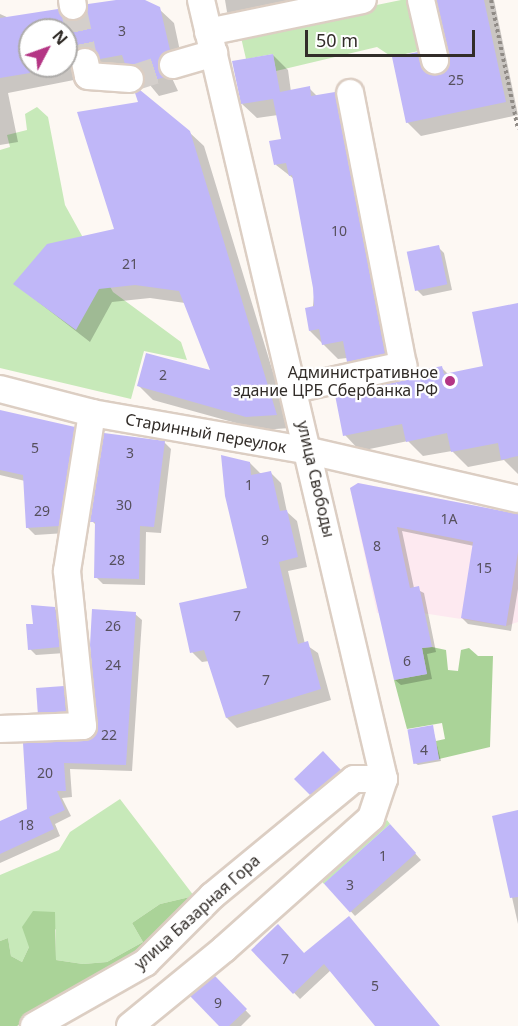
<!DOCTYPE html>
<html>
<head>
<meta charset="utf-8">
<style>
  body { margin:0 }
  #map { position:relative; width:518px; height:1026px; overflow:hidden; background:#fdf8f3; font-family:"Noto Sans",sans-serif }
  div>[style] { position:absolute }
  .commercial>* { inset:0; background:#fde9f0 }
  .green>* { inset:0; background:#c7e9b9 }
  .forest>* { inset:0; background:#aad398 }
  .shadow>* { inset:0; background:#0003; transform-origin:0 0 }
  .building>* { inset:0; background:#c0b7f8; transform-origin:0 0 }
  .minor-tunnel>* { height:26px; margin-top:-13px; transform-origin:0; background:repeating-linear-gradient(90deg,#d4cfcb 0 26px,transparent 0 39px) }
  .path>* { height:4px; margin-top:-2px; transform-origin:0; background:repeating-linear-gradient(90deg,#908b86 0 3px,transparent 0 6px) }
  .roads { filter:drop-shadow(2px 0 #dccec3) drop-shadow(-2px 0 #dccec3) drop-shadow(0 2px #dccec3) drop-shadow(0 -2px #dccec3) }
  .minor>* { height:26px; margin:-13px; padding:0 13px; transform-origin:13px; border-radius:13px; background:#fff }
  .dots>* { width:16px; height:16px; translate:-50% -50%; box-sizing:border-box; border:3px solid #fff; border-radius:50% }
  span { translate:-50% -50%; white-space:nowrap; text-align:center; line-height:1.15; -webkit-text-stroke:4.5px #fff; paint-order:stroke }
  .number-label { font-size:14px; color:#56505d }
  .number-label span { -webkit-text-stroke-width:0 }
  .poi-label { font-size:16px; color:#322d29 }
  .right { translate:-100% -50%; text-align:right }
  .street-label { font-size:16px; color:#322d29 }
  .north { position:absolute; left:18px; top:18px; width:60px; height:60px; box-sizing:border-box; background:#fff; border:2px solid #adaba9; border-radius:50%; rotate:49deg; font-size:16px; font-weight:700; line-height:24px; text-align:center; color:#322d29 }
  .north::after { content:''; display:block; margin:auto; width:21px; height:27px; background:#b43584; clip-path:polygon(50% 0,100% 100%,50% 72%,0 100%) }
  .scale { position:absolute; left:305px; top:30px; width:170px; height:27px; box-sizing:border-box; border:3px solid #322d29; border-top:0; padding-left:8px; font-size:18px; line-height:21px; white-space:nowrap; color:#322d29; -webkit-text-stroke:4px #fff; paint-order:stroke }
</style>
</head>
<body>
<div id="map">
  <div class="commercial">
    <i style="clip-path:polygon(358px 483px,518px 514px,518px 622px,506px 626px,403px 610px,377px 613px,350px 488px)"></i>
  </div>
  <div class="green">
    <i style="clip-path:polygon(401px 0,410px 0,423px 50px,392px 57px,377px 47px,276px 71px,273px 54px,246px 59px,240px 33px)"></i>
    <i style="clip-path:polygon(37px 107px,48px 117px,65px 205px,113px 292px,181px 342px,187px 360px,144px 351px,131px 399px,0 368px,0 150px,10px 147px,7px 135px,27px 130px,25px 114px)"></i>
    <i style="clip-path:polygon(120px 799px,194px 896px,160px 904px,132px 923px,143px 942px,107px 962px,83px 964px,56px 960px,56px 929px,29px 947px,22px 962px,11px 956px,8px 938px,0 941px,0 875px,59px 850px,70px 832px)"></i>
    <i style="clip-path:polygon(387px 820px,390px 824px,324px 884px,320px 879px)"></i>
  </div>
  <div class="forest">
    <i style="clip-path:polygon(432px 647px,446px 650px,448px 670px,458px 671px,461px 650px,469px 648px,478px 656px,493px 656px,490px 747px,439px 759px,436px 741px,445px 739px,442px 723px,407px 729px,394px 680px,427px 674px,422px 648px)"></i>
    <i style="clip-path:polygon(194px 896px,197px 904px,144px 956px,17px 1026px,0 1026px,0 941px,8px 938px,11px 956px,22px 962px,29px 947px,22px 927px,33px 911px,55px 912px,56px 960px,83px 964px,107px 962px,143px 942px,132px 923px,160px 904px)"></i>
  </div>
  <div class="shadow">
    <i style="clip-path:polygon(evenodd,126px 0,141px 0,159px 9px,174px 23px,183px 65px,171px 76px,178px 91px,159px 96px,145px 79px,115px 72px,97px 60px,84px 78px,8px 93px,18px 142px,0 145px,0 14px,9px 18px,58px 10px,75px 22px,126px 0,30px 30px,66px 30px,66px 66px,30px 66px,30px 30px)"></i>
    <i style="clip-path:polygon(225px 0,378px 0,241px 26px,227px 12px)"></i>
    <i style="clip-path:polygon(437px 0,494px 0,518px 115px,421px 136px,407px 122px,417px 53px,434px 75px,446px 73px,451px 64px)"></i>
    <i style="clip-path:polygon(273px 55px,288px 70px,291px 92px,309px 88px,318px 97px,335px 93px,350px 108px,399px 368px,363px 376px,347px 358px,338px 359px,310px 331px,315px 288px,294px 179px,276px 165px,282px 140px,278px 115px,257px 118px,242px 104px)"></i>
    <i style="clip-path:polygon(189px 132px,204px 146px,290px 428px,261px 430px,153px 400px,139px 386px,213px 372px,185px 303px,150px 298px,112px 302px,90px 342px,15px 284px,116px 230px)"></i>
    <i style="clip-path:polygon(438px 247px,444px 253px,452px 290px,423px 296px,417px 290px)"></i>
    <i style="clip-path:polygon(518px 304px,518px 474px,504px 460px,468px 467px,452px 451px,423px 456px,408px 441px,360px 451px,345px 435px,407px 381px,442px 368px,449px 375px,485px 368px)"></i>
    <i style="clip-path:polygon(0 412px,74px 428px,82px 436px,66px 533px,35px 535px,27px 527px,25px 481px,0 475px)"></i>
    <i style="clip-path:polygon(164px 442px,171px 449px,161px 533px,146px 532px,145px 585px,103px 584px,96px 577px,97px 526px,92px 521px)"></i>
    <i style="clip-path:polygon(250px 463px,260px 473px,271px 473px,281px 483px,287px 512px,297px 521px,307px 567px,288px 571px,305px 644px,318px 653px,331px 700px,237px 728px,227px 718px,209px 661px,202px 662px,192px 652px,249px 589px)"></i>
    <i style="clip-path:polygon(352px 489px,518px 515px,518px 589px,511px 631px,468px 624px,462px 618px,474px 546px,402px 531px,414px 588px,424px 593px,436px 652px,427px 654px,432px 679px,401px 685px,395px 680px)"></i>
    <i style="clip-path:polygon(54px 608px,60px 614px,65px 653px,36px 655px,30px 649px,35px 625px)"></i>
    <i style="clip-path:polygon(135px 614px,142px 620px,132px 771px,70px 769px,72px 797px,62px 798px,71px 816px,55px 824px,60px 836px,0 863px,0 823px,28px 810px,24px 745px,84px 742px,98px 733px)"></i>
    <i style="clip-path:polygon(63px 687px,69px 693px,71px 717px,46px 718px,40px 712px)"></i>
    <i style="clip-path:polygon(432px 726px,441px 761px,418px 765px,415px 763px)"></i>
    <i style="left:323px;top:753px;width:33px;height:37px;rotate:46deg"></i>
    <i style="clip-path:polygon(518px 812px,518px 924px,494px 817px)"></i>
    <i style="clip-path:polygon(396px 832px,421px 860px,355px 916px,326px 884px)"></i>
    <i style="clip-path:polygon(349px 918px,439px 1026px,377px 1026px,331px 970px,300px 999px,253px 950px,305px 955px)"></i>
    <i style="clip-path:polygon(215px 978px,251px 1016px,241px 1026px,221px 1026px)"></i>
  </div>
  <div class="building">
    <i style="clip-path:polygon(116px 0,145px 0,160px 7px,170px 50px,158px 62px,165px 77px,144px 83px,143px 72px,125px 64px,122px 55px,100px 59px,89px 48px,75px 51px,70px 65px,66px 66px,66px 30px,30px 30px,30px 73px,0 78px,0 18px,58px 9px,62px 16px,75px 21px,83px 17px,88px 4px)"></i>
    <i style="clip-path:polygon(436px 0,484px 0,506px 102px,406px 123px,392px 57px,418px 52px,425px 71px,438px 75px,446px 70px,450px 57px)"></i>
    <i style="clip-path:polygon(273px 54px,280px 92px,310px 86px,311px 96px,335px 92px,385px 354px,347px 362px,343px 341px,322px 345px,319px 329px,309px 331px,305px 308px,314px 306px,313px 288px,292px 175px,289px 176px,286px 163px,274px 165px,269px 141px,281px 139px,273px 99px,241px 104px,232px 61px)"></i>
    <i style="clip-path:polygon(140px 90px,190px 131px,277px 415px,246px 417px,137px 386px,146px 353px,210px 370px,179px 291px,135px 285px,99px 289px,76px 330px,13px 284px,47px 244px,114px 229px,77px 112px,138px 102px,135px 93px)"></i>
    <i style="left:439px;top:245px;width:40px;height:33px;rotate:78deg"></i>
    <i style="clip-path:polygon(518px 303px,518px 456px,501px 460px,498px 443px,451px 452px,447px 433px,406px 442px,402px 424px,343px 436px,335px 395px,406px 380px,417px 371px,442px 366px,444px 374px,483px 366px,472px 312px)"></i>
    <i style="clip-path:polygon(0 410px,75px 427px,59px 526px,26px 528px,23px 475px,0 470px)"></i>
    <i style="clip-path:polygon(104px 433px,165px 441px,154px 527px,140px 526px,139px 579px,94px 578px,95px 522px,90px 522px)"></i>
    <i style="clip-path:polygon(221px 455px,250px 462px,251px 475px,271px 471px,280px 511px,287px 510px,298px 557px,279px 562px,298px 644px,308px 641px,321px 689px,226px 718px,204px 650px,190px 653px,179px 603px,247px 588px,225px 496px)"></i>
    <i style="clip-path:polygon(358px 483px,518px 514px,518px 552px,506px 626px,461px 618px,473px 542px,397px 527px,410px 588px,419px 586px,432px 647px,422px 648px,427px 674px,394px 680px,350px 488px)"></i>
    <i style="clip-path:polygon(31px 605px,55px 607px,60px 647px,28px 650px,26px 624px,33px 624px)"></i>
    <i style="clip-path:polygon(92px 609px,136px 612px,126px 765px,64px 763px,66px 791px,57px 791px,65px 810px,49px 817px,54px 829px,0 854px,0 821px,27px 809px,23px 743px,84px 741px,97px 732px,90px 645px)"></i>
    <i style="left:64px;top:686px;width:26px;height:28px;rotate:86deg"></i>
    <i style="left:433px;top:725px;width:35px;height:26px;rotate:80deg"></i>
    <i style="clip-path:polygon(323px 751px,341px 770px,310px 795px,294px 779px)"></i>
    <i style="clip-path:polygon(518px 810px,518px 897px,510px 898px,492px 816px)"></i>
    <i style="left:390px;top:824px;width:39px;height:89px;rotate:48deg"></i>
    <i style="clip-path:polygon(349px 916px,440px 1026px,375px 1026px,324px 964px,293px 994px,251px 950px,278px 924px,304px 953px)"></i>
    <i style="clip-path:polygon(215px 976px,247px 1009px,229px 1026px,219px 1026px,190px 996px)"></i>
  </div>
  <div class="minor-tunnel">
    <i style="left:73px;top:6px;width:57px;rotate:77.9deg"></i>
    <i style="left:130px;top:79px;width:45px;rotate:-18deg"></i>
  </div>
  <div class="path">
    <i style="left:491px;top:0;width:132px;rotate:78.2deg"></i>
  </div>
  <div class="roads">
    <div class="minor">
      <i style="left:72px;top:0;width:6px;rotate:81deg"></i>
      <i style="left:421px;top:0;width:62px;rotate:76.9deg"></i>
      <i style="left:208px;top:32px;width:158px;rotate:-11.7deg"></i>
      <i style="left:85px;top:62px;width:14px;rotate:78deg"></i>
      <i style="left:88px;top:76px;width:42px;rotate:4.1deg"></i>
      <i style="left:173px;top:65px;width:43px;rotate:-16.3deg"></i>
      <i style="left:0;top:389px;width:95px;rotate:14.6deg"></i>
      <i style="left:92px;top:413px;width:221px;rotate:9.9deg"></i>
      <i style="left:310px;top:451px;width:213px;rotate:13deg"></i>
      <i style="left:295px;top:389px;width:111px;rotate:-12.5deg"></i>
      <i style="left:403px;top:365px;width:277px;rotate:-101deg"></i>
      <i style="left:0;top:729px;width:83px;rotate:-2.1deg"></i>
      <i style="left:83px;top:726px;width:156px;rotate:-95.9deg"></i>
      <i style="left:67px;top:571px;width:160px;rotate:-81deg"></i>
      <i style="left:34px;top:1026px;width:128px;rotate:-29.6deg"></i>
      <i style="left:145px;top:963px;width:95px;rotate:-45deg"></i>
      <i style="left:212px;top:896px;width:184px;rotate:-39.5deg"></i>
      <i style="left:354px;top:779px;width:30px"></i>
      <i style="left:130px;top:1026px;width:122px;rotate:-39.3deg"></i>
      <i style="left:224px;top:949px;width:197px;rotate:-41.7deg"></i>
      <i style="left:371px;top:818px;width:41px;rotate:-71.6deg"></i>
      <i style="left:384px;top:779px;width:800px;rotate:-103.22deg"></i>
    </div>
  </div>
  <div class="dots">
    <i style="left:450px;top:381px;background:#b43584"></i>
  </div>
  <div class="number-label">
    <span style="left:122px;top:31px">3</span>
    <span style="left:456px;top:80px">25</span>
    <span style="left:339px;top:231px">10</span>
    <span style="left:130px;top:264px">21</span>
    <span style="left:163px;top:375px">2</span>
    <span style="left:35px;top:448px">5</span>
    <span style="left:130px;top:453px">3</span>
    <span style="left:249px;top:485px">1</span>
    <span style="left:124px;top:505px">30</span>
    <span style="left:42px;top:511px">29</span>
    <span style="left:449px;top:519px">1А</span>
    <span style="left:265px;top:540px">9</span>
    <span style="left:377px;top:546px">8</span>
    <span style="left:117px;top:560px">28</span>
    <span style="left:484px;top:568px">15</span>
    <span style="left:237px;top:616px">7</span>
    <span style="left:113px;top:626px">26</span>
    <span style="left:407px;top:661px">6</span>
    <span style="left:113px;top:665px">24</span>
    <span style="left:266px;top:680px">7</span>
    <span style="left:109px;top:735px">22</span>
    <span style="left:424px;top:750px">4</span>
    <span style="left:45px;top:773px">20</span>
    <span style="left:26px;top:825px">18</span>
    <span style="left:383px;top:856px">1</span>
    <span style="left:350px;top:885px">3</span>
    <span style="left:285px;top:959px">7</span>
    <span style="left:375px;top:986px">5</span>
    <span style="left:218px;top:1003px">9</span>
  </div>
  <div class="poi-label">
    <span class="right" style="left:438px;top:381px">Административное<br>здание ЦРБ Сбербанка РФ</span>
  </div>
  <div class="street-label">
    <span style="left:206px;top:433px;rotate:10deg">Старинный переулок</span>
    <span style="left:316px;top:479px;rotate:77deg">улица Свободы</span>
    <span style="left:197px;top:912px;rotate:-42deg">улица Базарная Гора</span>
  </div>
  <div class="north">N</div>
  <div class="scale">50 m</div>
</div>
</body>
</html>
